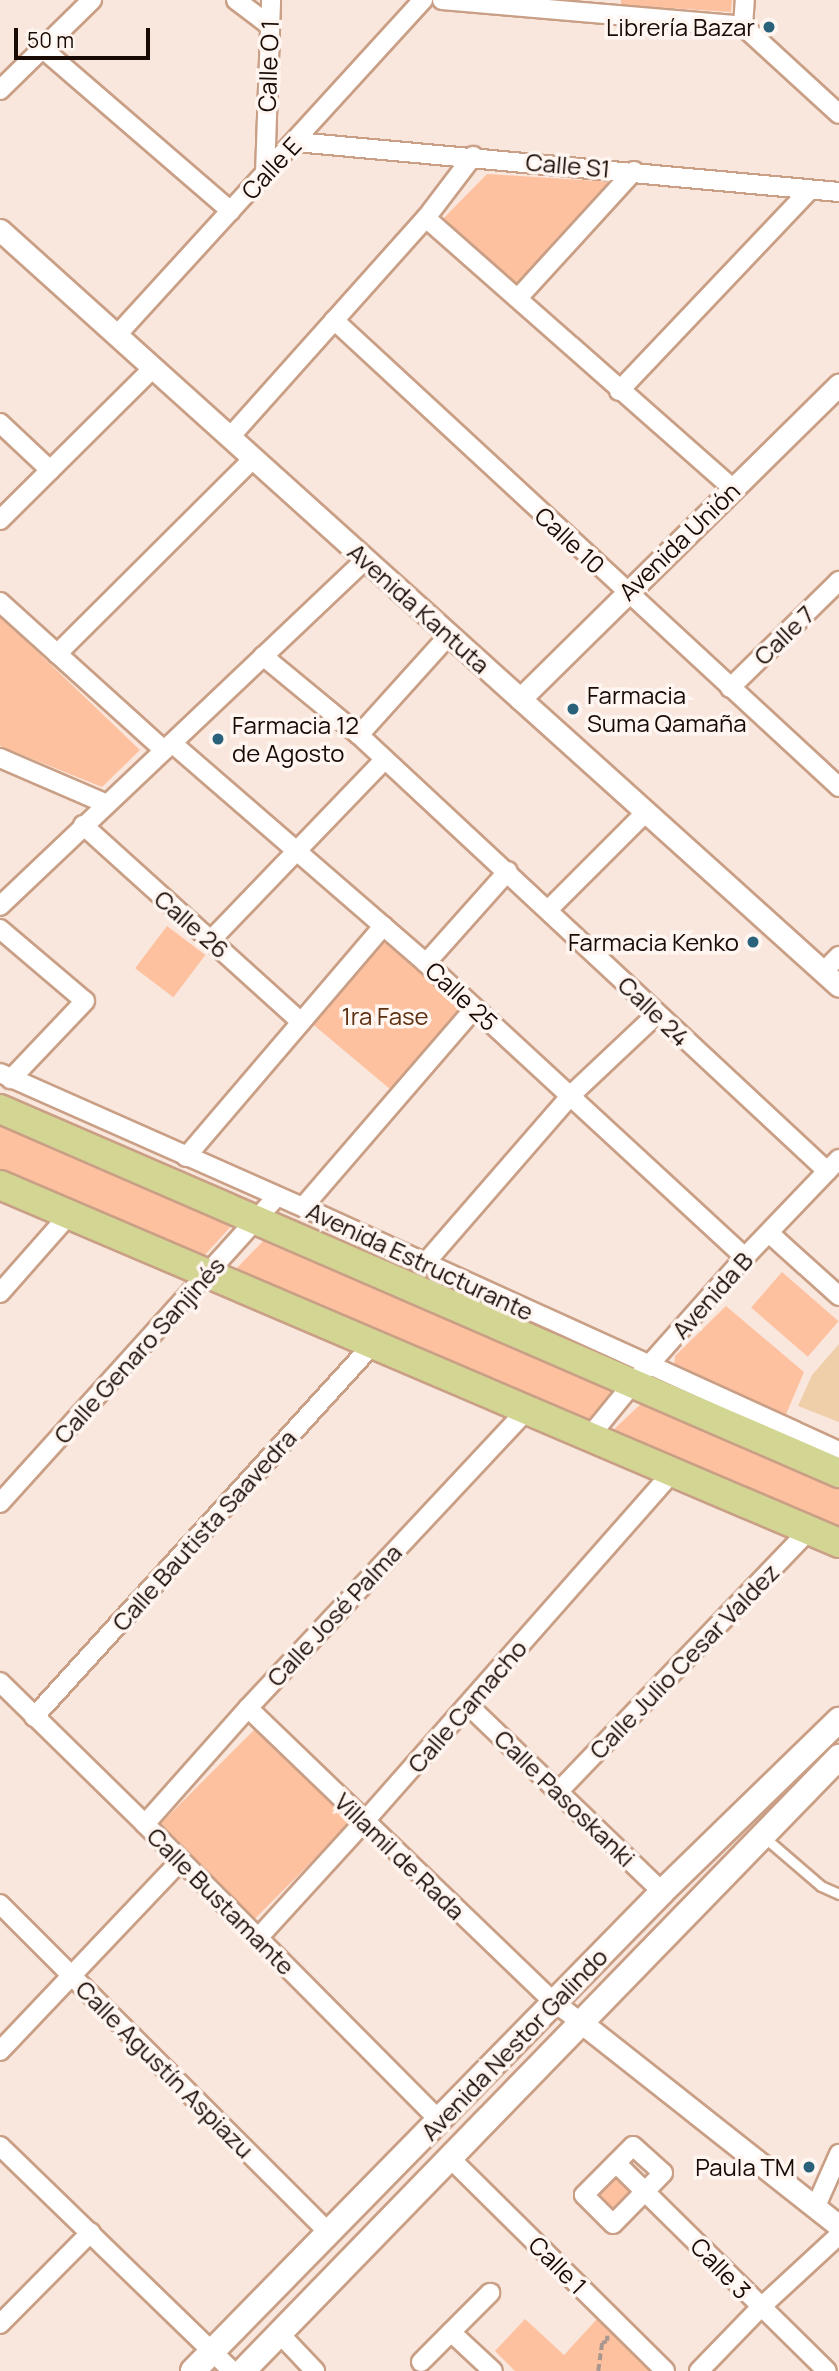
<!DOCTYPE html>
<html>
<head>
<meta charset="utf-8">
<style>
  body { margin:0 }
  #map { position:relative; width:839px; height:2371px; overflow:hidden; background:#f9e6dc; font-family:Manrope,sans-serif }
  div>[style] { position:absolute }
  .green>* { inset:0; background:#fec19f; transform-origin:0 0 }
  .building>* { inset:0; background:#efcfaa }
  .path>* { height:3.5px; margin-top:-1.75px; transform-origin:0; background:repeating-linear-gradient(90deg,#a8978e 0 7px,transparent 0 10.5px) }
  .roads { filter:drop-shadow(2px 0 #c99f86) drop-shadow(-2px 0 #c99f86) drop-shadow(0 2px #c99f86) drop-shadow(0 -2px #c99f86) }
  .service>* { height:9px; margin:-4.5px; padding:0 4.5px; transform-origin:4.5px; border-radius:4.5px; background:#fff }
  .minor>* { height:18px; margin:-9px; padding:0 9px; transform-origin:9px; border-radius:9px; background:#fff }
  .tertiary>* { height:21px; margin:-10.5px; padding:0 10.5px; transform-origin:10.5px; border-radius:10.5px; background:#fff }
  .secondary>* { height:24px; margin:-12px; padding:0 12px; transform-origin:12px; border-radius:12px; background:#fff }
  .primary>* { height:28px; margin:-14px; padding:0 14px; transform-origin:14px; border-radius:14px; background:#d3d593 }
  .dots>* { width:19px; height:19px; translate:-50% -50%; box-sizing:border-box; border:4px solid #fff6f1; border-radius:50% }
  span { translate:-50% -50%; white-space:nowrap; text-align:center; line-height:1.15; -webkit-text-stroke:7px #fff6f1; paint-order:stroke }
  .poi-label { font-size:24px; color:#190b04 }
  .right { translate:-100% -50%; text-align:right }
  .left { translate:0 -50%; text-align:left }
  .street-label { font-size:24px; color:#190b04 }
  .park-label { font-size:24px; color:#5d2f11 }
  .scale { position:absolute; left:14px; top:28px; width:136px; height:32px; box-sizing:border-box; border:4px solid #190b04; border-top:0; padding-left:9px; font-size:21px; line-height:24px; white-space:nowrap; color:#190b04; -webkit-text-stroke:5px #fff6f1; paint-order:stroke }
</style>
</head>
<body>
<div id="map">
  <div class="green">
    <i style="clip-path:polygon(621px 0,732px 0,731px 12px,621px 5px)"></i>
    <i style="clip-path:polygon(487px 174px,613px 182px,517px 286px,435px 227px)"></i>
    <i style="clip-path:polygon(0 616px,140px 750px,102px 787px,0 746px)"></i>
    <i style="left:167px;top:926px;width:48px;height:53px;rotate:37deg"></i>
    <i style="left:380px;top:937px;width:108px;height:110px;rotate:40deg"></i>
    <i style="clip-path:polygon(0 1119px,234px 1223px,203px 1257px,0 1171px)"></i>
    <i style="clip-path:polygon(268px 1236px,617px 1390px,589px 1421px,235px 1270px)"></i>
    <i style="left:782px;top:1272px;width:75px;height:47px;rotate:41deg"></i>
    <i style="clip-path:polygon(726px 1306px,804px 1372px,784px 1419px,674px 1366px,675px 1356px)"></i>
    <i style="clip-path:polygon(644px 1401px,839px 1489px,839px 1529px,610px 1433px)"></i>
    <i style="left:256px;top:1728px;width:134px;height:136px;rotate:45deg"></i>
    <i style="left:619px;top:2175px;width:23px;height:33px;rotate:43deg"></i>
    <i style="clip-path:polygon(598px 2318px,654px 2371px,515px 2371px,495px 2351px,525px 2319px,564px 2355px)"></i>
  </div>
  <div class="building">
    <i style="clip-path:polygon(839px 1344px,839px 1422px,798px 1406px,812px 1375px)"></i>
  </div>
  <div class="path">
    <i style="left:598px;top:2371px;width:28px;rotate:-82deg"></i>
    <i style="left:602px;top:2343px;width:5px;rotate:-22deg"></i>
    <i style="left:607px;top:2341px;width:5px;rotate:-90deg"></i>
  </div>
  <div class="roads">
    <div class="service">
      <i style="left:764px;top:1837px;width:75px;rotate:40.7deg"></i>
      <i style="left:821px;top:1886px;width:20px;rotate:24deg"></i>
    </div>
    <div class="minor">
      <i style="left:236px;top:0;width:41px;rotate:37.1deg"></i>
      <i style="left:442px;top:0;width:302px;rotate:4.9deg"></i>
      <i style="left:743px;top:26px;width:130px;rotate:42.5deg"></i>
      <i style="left:743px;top:26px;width:26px;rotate:-86deg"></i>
      <i style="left:43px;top:49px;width:248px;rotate:40.8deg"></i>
      <i style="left:0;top:90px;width:129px;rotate:-44.4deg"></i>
      <i style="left:296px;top:142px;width:545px;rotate:5.26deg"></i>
      <i style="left:265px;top:174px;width:174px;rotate:-88deg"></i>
      <i style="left:426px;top:218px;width:409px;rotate:41.4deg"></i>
      <i style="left:518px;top:298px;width:172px;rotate:-47.6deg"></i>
      <i style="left:334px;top:320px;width:688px;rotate:42.76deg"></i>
      <i style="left:117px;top:335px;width:454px;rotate:-47.6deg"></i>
      <i style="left:619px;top:391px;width:277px;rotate:-46.5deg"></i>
      <i style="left:0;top:423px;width:69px;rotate:43.2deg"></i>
      <i style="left:230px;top:437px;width:294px;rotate:-48.2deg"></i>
      <i style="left:426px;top:218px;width:78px;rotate:-52.8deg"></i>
      <i style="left:0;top:520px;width:216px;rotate:-44.8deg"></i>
      <i style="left:0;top:602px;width:221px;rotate:42.1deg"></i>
      <i style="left:57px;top:654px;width:278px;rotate:-44.9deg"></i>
      <i style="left:263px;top:656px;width:124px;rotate:39.5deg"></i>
      <i style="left:359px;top:735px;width:135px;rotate:-48deg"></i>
      <i style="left:730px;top:688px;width:153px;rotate:-44.5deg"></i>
      <i style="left:359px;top:735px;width:640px;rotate:42.97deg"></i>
      <i style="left:172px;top:743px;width:336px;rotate:40.9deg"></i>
      <i style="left:426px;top:963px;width:434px;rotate:42.7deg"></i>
      <i style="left:0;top:758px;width:116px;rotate:23.3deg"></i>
      <i style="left:83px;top:825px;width:294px;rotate:42.1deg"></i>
      <i style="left:0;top:906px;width:504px;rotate:-43.47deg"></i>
      <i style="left:549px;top:909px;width:137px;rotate:-45deg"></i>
      <i style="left:0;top:929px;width:111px;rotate:40.3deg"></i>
      <i style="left:85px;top:1001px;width:108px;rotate:133.5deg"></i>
      <i style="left:211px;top:940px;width:250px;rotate:-46.1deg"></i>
      <i style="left:426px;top:963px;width:123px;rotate:-48.3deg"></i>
      <i style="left:823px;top:972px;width:23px;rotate:-45deg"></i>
      <i style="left:0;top:1073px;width:331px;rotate:23.9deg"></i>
      <i style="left:303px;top:1207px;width:589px;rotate:24.48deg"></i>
      <i style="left:186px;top:1157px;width:304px;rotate:-49.5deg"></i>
      <i style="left:303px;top:1207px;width:262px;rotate:-49.2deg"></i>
      <i style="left:769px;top:1233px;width:94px;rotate:42deg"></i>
      <i style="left:426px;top:1262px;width:221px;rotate:-49deg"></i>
      <i style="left:571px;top:1095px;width:117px;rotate:-43.3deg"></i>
      <i style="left:0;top:1293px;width:103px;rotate:-48.6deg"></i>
      <i style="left:590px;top:1436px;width:70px;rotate:-50.8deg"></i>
      <i style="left:634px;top:1382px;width:167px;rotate:-48.4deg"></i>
      <i style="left:745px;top:1257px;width:136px;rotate:-46.2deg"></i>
      <i style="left:0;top:1503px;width:413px;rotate:-47.9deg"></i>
      <i style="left:0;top:1682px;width:203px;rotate:44.4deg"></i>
      <i style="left:145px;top:1824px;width:419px;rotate:45.2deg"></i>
      <i style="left:468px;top:1705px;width:269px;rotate:43.9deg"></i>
      <i style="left:248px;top:1708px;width:424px;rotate:43.9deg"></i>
      <i style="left:554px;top:2002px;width:35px;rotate:37deg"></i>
      <i style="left:34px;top:1717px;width:504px;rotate:-47.73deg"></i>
      <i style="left:558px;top:1792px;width:363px;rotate:-46.2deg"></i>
      <i style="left:145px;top:1824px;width:155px;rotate:-48.4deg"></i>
      <i style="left:248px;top:1708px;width:408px;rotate:-46.9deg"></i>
      <i style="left:0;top:1904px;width:467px;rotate:45deg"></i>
      <i style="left:258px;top:1938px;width:157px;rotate:-47.6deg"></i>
      <i style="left:364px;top:1822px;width:468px;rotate:-48.6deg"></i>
      <i style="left:0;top:2051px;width:263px;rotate:-46.5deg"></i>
      <i style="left:0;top:2146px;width:323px;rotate:44.1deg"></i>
      <i style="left:633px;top:2146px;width:40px;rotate:42deg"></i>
      <i style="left:663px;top:2173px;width:71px;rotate:134.4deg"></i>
      <i style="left:613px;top:2224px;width:41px;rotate:-135deg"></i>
      <i style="left:584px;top:2195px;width:69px;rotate:-45deg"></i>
      <i style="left:451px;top:2159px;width:301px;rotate:44.7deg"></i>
      <i style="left:616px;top:2163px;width:296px;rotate:44.6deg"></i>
      <i style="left:816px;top:2206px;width:57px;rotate:-66.1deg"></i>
      <i style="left:0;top:2324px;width:129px;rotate:-45.3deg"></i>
      <i style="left:451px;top:2332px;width:57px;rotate:42.9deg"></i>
      <i style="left:280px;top:2334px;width:51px;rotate:46.6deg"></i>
      <i style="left:421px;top:2362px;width:98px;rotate:-45deg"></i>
      <i style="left:699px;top:2371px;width:88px;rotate:-45.9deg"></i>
      <i style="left:760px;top:2308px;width:108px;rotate:-42.7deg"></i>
    </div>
    <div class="tertiary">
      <i style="left:0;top:230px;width:1129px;rotate:42.02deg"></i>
      <i style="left:520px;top:699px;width:448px;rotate:-44.6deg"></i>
      <i style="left:582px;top:2023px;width:328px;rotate:38.3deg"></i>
    </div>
    <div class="secondary">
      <i style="left:193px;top:2371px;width:670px;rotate:-45.6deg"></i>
      <i style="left:662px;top:1892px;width:247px;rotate:-44.2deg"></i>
      <i style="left:243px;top:2371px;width:856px;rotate:-45.85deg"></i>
    </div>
    <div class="primary">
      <i style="left:0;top:1109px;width:915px;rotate:23.45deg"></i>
      <i style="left:0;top:1185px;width:912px;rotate:23.11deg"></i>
    </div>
  </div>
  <div class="dots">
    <i style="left:769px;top:27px;background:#2a627c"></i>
    <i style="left:573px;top:709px;background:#2a627c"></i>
    <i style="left:218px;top:739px;background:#2a627c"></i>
    <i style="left:753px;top:942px;background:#2a627c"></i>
    <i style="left:809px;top:2167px;background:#2a627c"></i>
  </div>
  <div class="poi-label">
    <span class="right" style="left:755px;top:27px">Librería Bazar</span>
    <span class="left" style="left:587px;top:709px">Farmacia<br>Suma Qamaña</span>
    <span class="left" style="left:232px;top:739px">Farmacia 12<br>de Agosto</span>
    <span class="right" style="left:739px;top:942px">Farmacia Kenko</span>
    <span class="right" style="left:795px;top:2167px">Paula TM</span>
  </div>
  <div class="street-label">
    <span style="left:268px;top:66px;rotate:-88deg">Calle O 1</span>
    <span style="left:568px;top:165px;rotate:5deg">Calle S1</span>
    <span style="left:271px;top:168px;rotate:-47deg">Calle E</span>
    <span style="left:570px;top:540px;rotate:43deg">Calle 10</span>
    <span style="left:679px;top:541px;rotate:-44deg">Avenida Unión</span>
    <span style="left:419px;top:608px;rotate:42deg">Avenida Kantuta</span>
    <span style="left:784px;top:635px;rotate:-44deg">Calle 7</span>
    <span style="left:192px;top:924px;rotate:41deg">Calle 26</span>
    <span style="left:462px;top:996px;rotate:43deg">Calle 25</span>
    <span style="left:654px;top:1011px;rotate:44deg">Calle 24</span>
    <span style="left:420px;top:1261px;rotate:25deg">Avenida Estructurante</span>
    <span style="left:712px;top:1295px;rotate:-48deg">Avenida B</span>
    <span style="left:139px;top:1350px;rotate:-48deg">Calle Genaro Sanjinés</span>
    <span style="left:204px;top:1530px;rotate:-48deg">Calle Bautista Saavedra</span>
    <span style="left:334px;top:1615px;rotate:-47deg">Calle José Palma</span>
    <span style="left:684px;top:1661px;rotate:-46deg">Calle Julio Cesar Valdez</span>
    <span style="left:467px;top:1706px;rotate:-49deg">Calle Camacho</span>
    <span style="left:565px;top:1798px;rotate:44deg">Calle Pasoskanki</span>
    <span style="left:400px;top:1856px;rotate:44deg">Villamil de Rada</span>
    <span style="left:221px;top:1901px;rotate:45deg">Calle Bustamante</span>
    <span style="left:514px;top:2044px;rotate:-46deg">Avenida Nestor Galindo</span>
    <span style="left:165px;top:2069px;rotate:45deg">Calle Agustín Aspiazu</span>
    <span style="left:558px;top:2265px;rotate:45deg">Calle 1</span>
    <span style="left:721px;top:2268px;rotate:46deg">Calle 3</span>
  </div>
  <div class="park-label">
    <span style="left:385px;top:1016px">1ra Fase</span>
  </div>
  <div class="scale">50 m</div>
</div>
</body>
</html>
